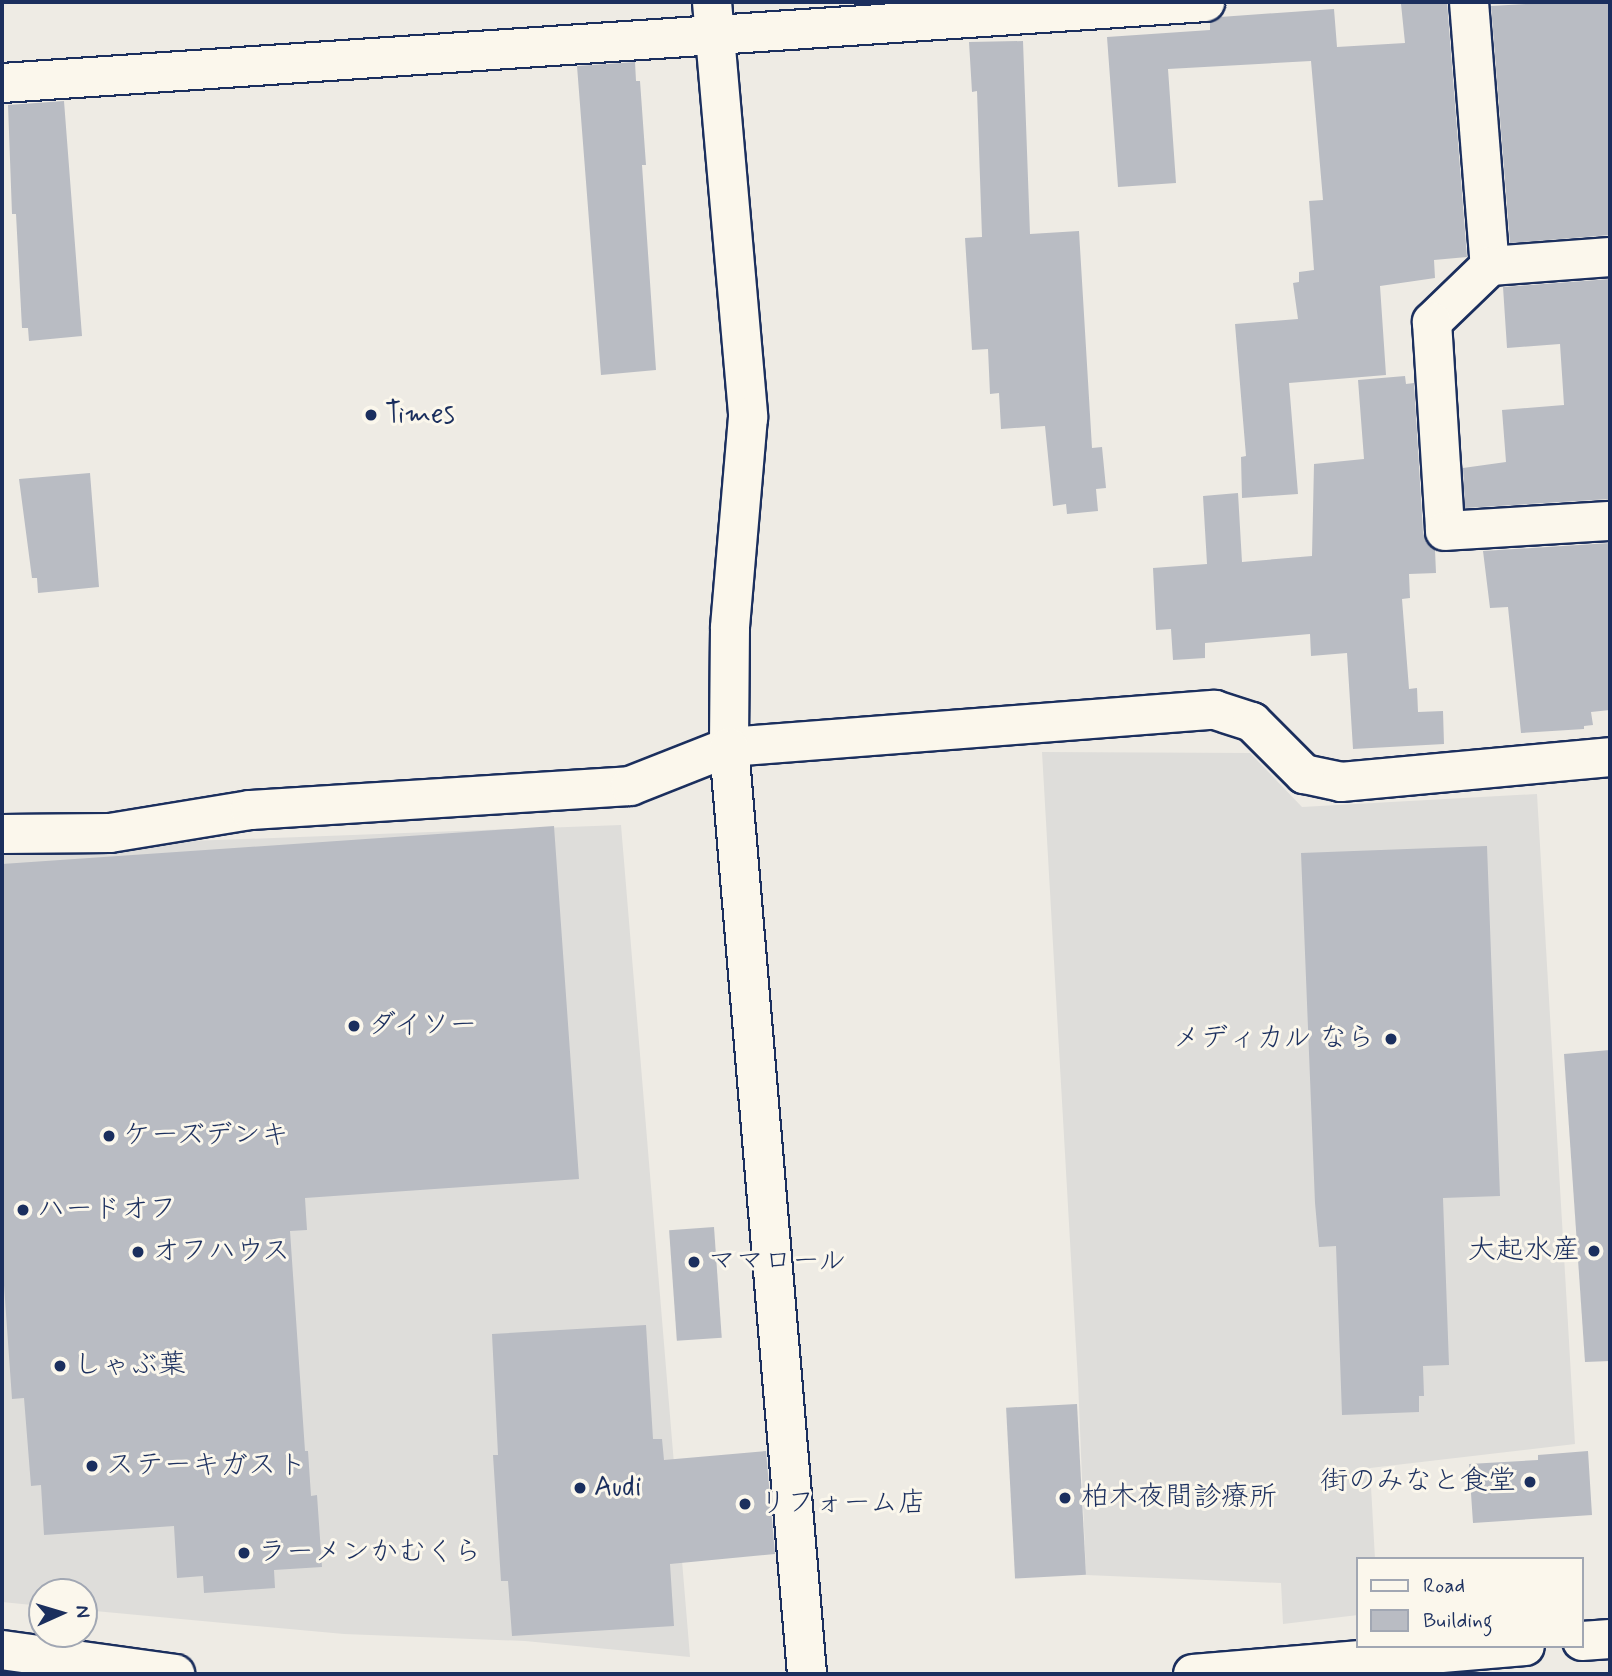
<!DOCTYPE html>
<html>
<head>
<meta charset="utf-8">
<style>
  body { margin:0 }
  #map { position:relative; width:1612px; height:1676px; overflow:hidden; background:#eeebe4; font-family:Mynerve,"Klee One",sans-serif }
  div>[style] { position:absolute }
  .built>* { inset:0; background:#deddda }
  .building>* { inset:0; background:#b9bcc3; transform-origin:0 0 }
  .roads { filter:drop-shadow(2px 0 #1b2f5e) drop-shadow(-2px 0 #1b2f5e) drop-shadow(0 2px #1b2f5e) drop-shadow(0 -2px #1b2f5e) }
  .street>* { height:38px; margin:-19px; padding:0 19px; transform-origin:19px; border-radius:19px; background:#fbf7ec }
  .secondary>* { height:38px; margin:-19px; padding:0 19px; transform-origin:19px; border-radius:19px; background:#fbf7ec }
  .highway>* { height:38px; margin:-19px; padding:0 19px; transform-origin:19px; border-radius:19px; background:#fbf7ec }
  .dots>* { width:19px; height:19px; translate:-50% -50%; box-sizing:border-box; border:4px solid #fbf7ec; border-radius:50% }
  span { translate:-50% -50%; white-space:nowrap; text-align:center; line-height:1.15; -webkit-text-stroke:6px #fbf7ec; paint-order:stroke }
  .poi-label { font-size:28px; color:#1b2f5e }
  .left { translate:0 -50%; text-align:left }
  .right { translate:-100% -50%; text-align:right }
  .frame { position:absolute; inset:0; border:4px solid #1b2f5e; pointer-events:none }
  .legend { position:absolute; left:1356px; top:1557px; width:228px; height:91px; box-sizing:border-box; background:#fbf7ec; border:2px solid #a1a7b3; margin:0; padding:9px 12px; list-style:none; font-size:21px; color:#1b2f5e }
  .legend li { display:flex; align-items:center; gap:14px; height:35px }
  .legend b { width:35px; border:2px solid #a1a7b3 }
  .north { position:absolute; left:28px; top:1578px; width:70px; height:70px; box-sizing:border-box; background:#fbf7ec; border:2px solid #a1a7b3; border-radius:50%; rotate:86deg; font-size:19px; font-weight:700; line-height:28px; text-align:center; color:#1b2f5e }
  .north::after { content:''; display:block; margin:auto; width:24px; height:32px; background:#1b2f5e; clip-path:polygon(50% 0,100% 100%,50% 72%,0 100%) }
</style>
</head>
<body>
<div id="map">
  <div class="built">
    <i style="clip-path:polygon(1042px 752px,1250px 753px,1302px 807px,1537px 794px,1575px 1444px,1370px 1468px,1375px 1559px,1358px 1559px,1358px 1615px,1283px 1624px,1281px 1583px,1086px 1575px,1078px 1381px)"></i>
    <i style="clip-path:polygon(621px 825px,690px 1657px,525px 1641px,344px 1634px,84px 1610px,84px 1592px,42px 1592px,42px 1606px,2px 1602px,2px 848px)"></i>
  </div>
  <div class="building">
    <i style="clip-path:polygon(1447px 2px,1467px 257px,1434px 260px,1435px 278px,1380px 286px,1386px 375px,1289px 383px,1298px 494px,1242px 498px,1241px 457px,1246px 456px,1235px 324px,1298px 319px,1293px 283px,1299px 282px,1299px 272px,1314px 270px,1309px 201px,1323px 200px,1311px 61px,1168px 69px,1176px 183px,1118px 187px,1107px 37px,1210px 30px,1210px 23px,1220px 17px,1334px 9px,1337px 47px,1405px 43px,1401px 4px)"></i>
    <i style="clip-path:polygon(1561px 2px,1610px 2px,1610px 235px,1510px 243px,1491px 6px)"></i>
    <i style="clip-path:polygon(1023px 41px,1030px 234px,1079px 231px,1092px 448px,1102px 447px,1106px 488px,1096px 489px,1098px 511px,1067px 514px,1066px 504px,1053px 506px,1045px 426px,1001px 429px,999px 393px,990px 394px,988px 349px,972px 350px,965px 238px,982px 237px,977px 91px,972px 92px,969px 42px)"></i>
    <i style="clip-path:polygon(635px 62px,636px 81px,640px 81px,646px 165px,642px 165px,656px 370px,601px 375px,577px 66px)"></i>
    <i style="clip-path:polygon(64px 101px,82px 336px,29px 341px,28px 328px,22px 328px,16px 214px,12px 214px,8px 105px)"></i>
    <i style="clip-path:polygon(1610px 279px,1610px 499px,1465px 508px,1463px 468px,1506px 462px,1502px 410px,1564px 405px,1560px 344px,1507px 348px,1503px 287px)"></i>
    <i style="clip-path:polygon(1405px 376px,1406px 384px,1414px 383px,1423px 532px,1426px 542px,1435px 550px,1436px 573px,1409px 574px,1410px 598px,1402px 599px,1409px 689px,1417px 688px,1418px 712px,1443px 711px,1444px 744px,1353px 749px,1347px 653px,1311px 656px,1310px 634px,1205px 643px,1205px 658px,1173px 660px,1171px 629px,1156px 630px,1153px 568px,1207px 564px,1203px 496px,1238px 493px,1242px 562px,1312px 556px,1314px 464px,1364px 459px,1358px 380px)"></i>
    <i style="clip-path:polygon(90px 473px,99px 587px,38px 593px,37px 578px,32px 578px,19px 479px)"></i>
    <i style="clip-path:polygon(1610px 543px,1610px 710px,1591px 712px,1593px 725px,1584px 726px,1584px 729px,1521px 733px,1508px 607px,1490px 608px,1483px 551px)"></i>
    <i style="clip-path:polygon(554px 826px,579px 1179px,305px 1198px,307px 1230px,290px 1231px,305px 1451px,308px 1451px,311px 1496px,317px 1495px,322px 1567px,274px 1570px,275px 1588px,204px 1593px,203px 1576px,177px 1578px,174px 1526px,44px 1535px,41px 1485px,31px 1486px,24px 1398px,12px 1399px,2px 1257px,2px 864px)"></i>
    <i style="clip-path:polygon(1487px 846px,1500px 1196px,1443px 1198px,1449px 1365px,1423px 1366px,1424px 1396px,1419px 1396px,1419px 1412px,1342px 1415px,1336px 1246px,1319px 1247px,1315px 1203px,1301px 853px)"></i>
    <i style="clip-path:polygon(1610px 1050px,1610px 1361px,1585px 1362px,1564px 1054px)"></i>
    <i style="left:714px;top:1227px;width:111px;height:45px;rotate:86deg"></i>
    <i style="clip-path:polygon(646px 1325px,653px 1439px,662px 1439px,664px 1460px,766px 1451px,775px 1554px,670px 1564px,674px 1626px,512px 1636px,508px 1581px,501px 1581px,493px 1455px,498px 1455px,492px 1334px)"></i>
    <i style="left:1077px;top:1404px;width:171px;height:71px;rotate:87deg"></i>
    <i style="clip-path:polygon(1588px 1451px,1592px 1515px,1473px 1523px,1469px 1464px,1538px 1460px,1538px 1455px)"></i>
  </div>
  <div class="roads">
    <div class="street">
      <i style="left:1469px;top:2px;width:265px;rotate:85.5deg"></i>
      <i style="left:2px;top:83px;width:1206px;rotate:-3.85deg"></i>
      <i style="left:1610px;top:257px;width:120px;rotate:175.7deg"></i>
      <i style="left:1490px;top:266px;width:81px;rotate:136deg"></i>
      <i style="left:1432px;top:322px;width:209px;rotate:86.4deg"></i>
      <i style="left:1445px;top:531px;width:165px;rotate:-3.5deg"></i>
      <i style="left:2px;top:834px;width:108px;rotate:-0.5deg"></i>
      <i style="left:110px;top:833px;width:142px;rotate:-9.3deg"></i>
      <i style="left:250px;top:810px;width:381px;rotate:-3.6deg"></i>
      <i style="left:630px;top:786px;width:106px;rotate:-21.5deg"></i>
      <i style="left:729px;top:747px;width:487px;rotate:-4.4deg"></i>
      <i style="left:1215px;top:710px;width:39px;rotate:18deg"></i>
      <i style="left:1252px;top:722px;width:74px;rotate:45deg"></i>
      <i style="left:1304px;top:774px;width:38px;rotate:12deg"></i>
      <i style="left:1341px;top:782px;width:270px;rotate:-5.3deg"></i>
    </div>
    <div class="secondary">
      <i style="left:712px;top:2px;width:417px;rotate:85deg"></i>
      <i style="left:748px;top:417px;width:212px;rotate:94.9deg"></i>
      <i style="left:730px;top:628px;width:119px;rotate:90.5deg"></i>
      <i style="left:729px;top:747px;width:930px;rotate:85.19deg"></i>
    </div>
    <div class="highway">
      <i style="left:1582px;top:1641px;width:28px;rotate:-4deg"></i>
      <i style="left:2px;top:1650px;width:175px;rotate:7.9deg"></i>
      <i style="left:1193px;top:1674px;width:333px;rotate:-4.8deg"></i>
    </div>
  </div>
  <div class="dots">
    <i style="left:371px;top:415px;background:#1b2f5e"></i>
    <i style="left:354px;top:1026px;background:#1b2f5e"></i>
    <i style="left:1391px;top:1039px;background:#1b2f5e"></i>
    <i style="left:109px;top:1136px;background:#1b2f5e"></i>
    <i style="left:23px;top:1210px;background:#1b2f5e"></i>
    <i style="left:1594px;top:1251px;background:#1b2f5e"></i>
    <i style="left:138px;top:1252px;background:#1b2f5e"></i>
    <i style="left:694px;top:1262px;background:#1b2f5e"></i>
    <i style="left:60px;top:1366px;background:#1b2f5e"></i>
    <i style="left:92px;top:1466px;background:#1b2f5e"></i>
    <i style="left:1530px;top:1482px;background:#1b2f5e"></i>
    <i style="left:580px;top:1488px;background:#1b2f5e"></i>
    <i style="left:1065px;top:1498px;background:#1b2f5e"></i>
    <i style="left:745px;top:1504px;background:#1b2f5e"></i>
    <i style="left:244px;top:1553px;background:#1b2f5e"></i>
  </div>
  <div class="poi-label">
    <span class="left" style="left:385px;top:415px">Times</span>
    <span class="left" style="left:368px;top:1026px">ダイソー</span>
    <span class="right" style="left:1375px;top:1039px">メディカル なら</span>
    <span class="left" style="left:123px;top:1136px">ケーズデンキ</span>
    <span class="left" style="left:37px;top:1210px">ハードオフ</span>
    <span class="right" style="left:1580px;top:1251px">大起水産</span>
    <span class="left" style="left:152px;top:1252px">オフハウス</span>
    <span class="left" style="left:708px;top:1262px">ママロール</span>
    <span class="left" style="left:74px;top:1366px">しゃぶ葉</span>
    <span class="left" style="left:106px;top:1466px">ステーキガスト</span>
    <span class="right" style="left:1516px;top:1482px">街のみなと食堂</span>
    <span class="left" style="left:594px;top:1488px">Audi</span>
    <span class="left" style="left:1081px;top:1498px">柏木夜間診療所</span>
    <span class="left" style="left:759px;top:1504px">リフォーム店</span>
    <span class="left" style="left:258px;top:1553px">ラーメンかむくら</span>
  </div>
  <div class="frame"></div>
  <ul class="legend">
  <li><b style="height:9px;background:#fbf7ec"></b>Road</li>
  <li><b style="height:19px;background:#b9bcc3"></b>Building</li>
  </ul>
  <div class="north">N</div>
</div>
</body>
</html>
